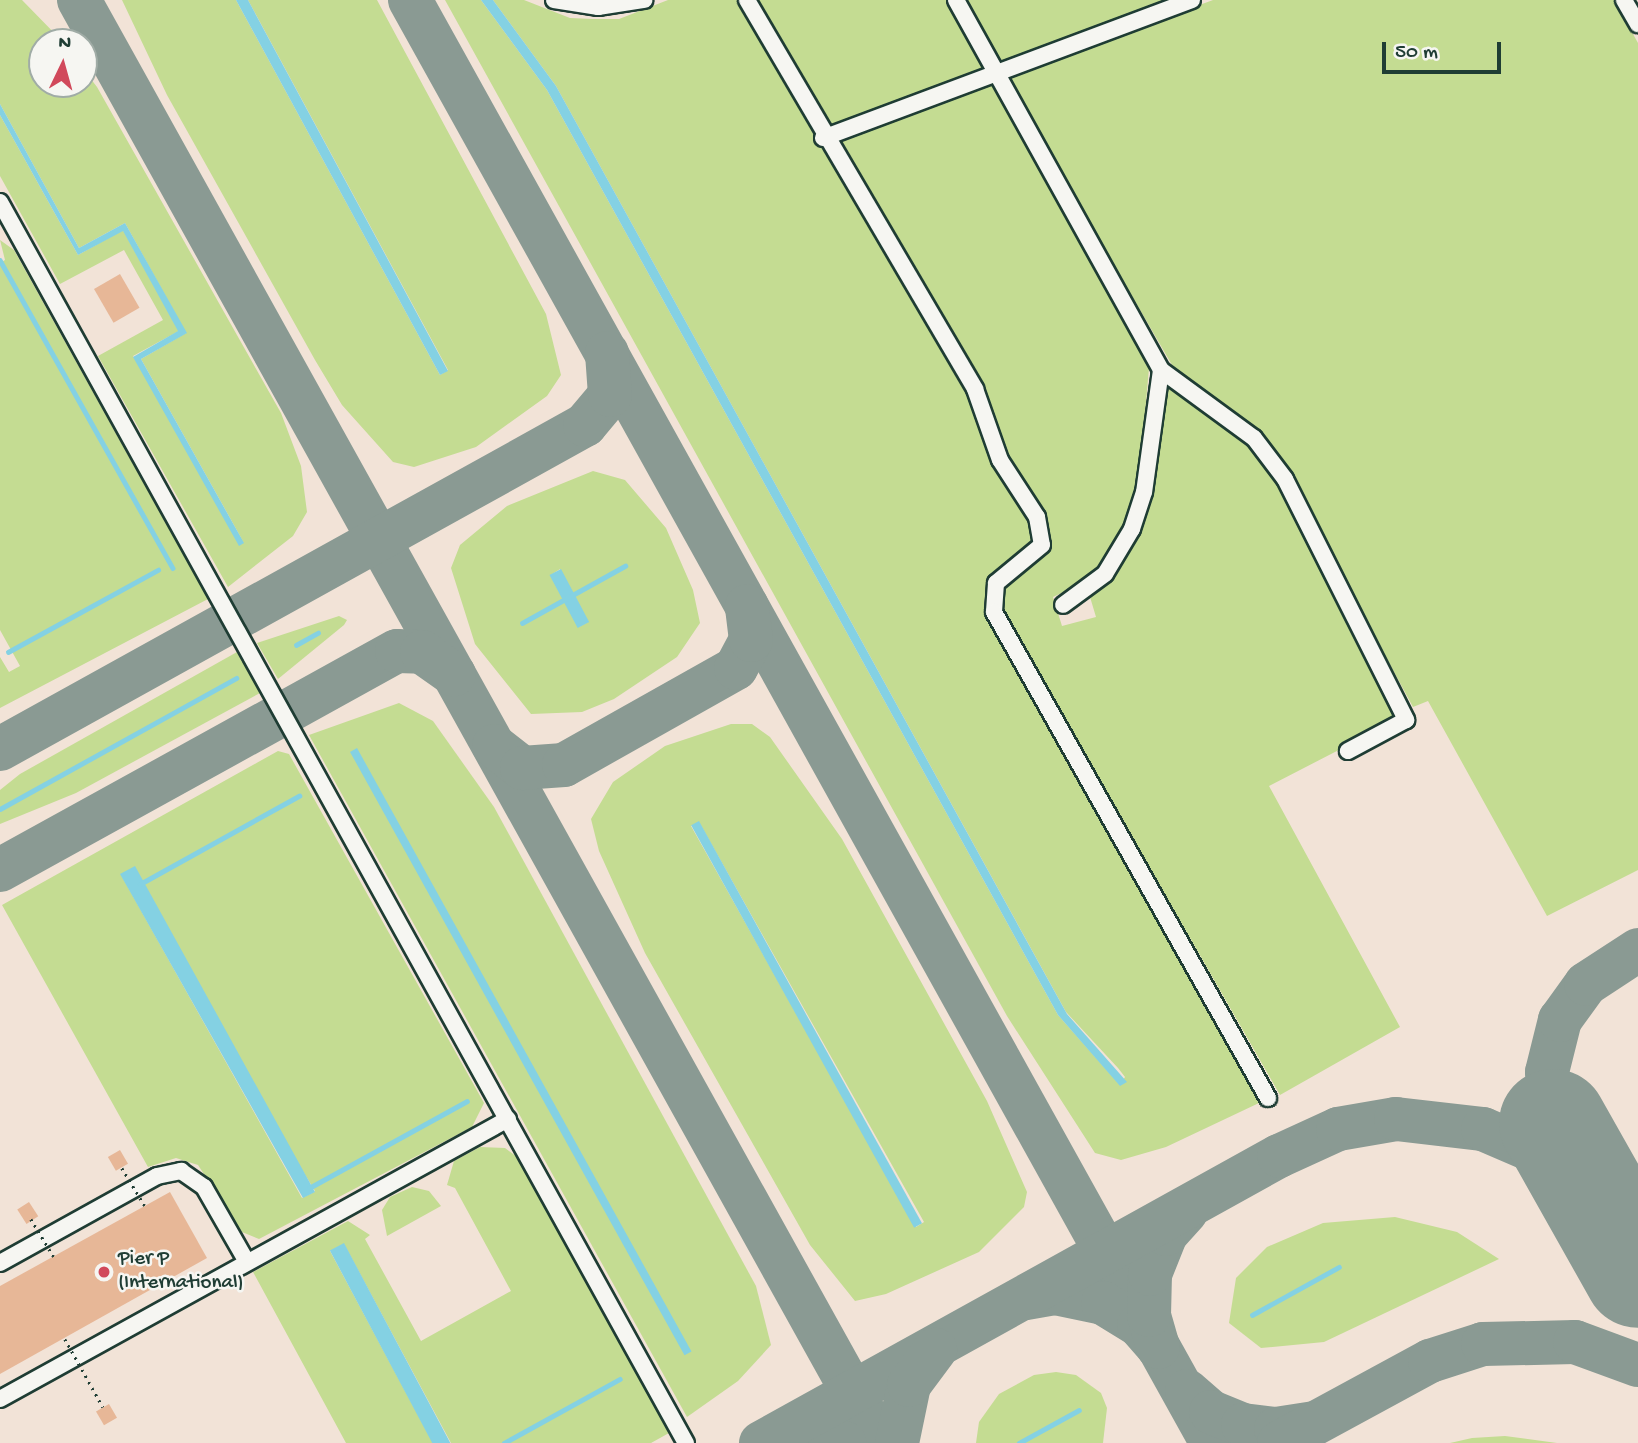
<!DOCTYPE html>
<html>
<head>
<meta charset="utf-8">
<style>
  body { margin:0 }
  #map { position:relative; width:1638px; height:1443px; overflow:hidden; background:#f6f6f2; font-family:"Gochi Hand",sans-serif }
  div>[style] { position:absolute }
  .built>* { inset:0; background:#f2e3d7 }
  .green>* { inset:0; background:#c4dc92 }
  .water>* { inset:0; background:#84d1e3; transform-origin:0 0 }
  .stream>* { height:4.5px; margin:-2.25px; padding:0 2.25px; transform-origin:2.25px; border-radius:2.25px; background:#84d1e3 }
  .taxiway>* { height:44px; margin:-22px; padding:0 22px; transform-origin:22px; border-radius:22px; background:#8a9a93 }
  .runway>* { height:108px; margin:-54px; padding:0 54px; transform-origin:54px; border-radius:54px; background:#8a9a93 }
  .building>* { inset:0; background:#e7b797; transform-origin:0 0 }
  .roads { filter:drop-shadow(2px 0 #1f3d34) drop-shadow(-2px 0 #1f3d34) drop-shadow(0 2px #1f3d34) drop-shadow(0 -2px #1f3d34) }
  .minor>* { height:16px; margin:-8px; padding:0 8px; transform-origin:8px; border-radius:8px; background:#f6f6f2 }
  .path-bridge>* { height:2.5px; margin-top:-1.25px; transform-origin:0; background:repeating-linear-gradient(90deg,#1f3d34 0 2px,transparent 0 7px) }
  .dots>* { width:19px; height:19px; translate:-50% -50%; box-sizing:border-box; border:4px solid #f6f6f2; border-radius:50% }
  span { translate:-50% -50%; white-space:nowrap; text-align:center; line-height:1.15; -webkit-text-stroke:5px #f6f6f2; paint-order:stroke }
  .poi-label { font-size:21px; color:#1f3d34 }
  .left { translate:0 -50%; text-align:left }
  .north { position:absolute; left:28px; top:28px; width:70px; height:70px; box-sizing:border-box; background:#f6f6f2; border:2px solid #a0aca6; border-radius:50%; rotate:5deg; font-size:19px; font-weight:700; line-height:28px; text-align:center; color:#1f3d34 }
  .north::after { content:''; display:block; margin:auto; width:24px; height:32px; background:#d1495b; clip-path:polygon(50% 0,100% 100%,50% 72%,0 100%) }
  .scale { position:absolute; left:1382px; top:42px; width:119px; height:32px; box-sizing:border-box; border:4px solid #1f3d34; border-top:0; padding-left:9px; font-size:21px; line-height:24px; white-space:nowrap; color:#1f3d34; -webkit-text-stroke:5px #f6f6f2; paint-order:stroke }
</style>
</head>
<body>
<div id="map">
  <div class="built">
    <i style="clip-path:polygon(evenodd,0 0,1638px 0,1638px 1443px,0 1443px,0 0,42px 42px,84px 42px,84px 84px,42px 84px,42px 42px)"></i>
  </div>
  <div class="green">
    <i style="clip-path:polygon(0 0,22px 0,63px 42px,42px 42px,42px 84px,84px 84px,84px 70px,97px 87px,281px 413px,301px 466px,307px 512px,293px 536px,228px 587px,98px 356px,163px 320px,124px 250px,60px 284px,0 176px,0 115px,78px 255px,123px 230px,179px 331px,133px 356px,244px 543px,141px 359px,186px 333px,125px 223px,79px 248px,0 104px)"></i>
    <i style="clip-path:polygon(122px 0,236px 0,440px 375px,448px 370px,248px 0,377px 0,546px 314px,561px 375px,547px 396px,476px 447px,414px 467px,393px 462px,342px 405px,315px 360px,167px 95px)"></i>
    <i style="clip-path:polygon(445px 0,481px 0,547px 90px,1058px 1015px,1120px 1085px,1125px 1077px,1118px 1068px,1066px 1012px,556px 86px,493px 0,524px 0,570px 18px,593px 19px,619px 19px,668px 0,739px 0,956px 368px,1028px 509px,1035px 544px,987px 580px,984px 606px,1259px 1103px,1166px 1147px,1121px 1160px,1095px 1153px,1007px 1016px)"></i>
    <i style="clip-path:polygon(753px 0,948px 0,984px 68px,827px 130px)"></i>
    <i style="clip-path:polygon(964px 0,1173px 0,999px 63px)"></i>
    <i style="clip-path:polygon(1213px 0,1614px 0,1638px 43px,1638px 870px,1547px 916px,1428px 701px,1413px 707px,1275px 452px,1172px 365px,1005px 77px)"></i>
    <i style="clip-path:polygon(991px 79px,1149px 368px,1138px 493px,1110px 557px,1085px 582px,1053px 597px,1062px 626px,1096px 617px,1090px 597px,1128px 553px,1151px 496px,1168px 386px,1255px 452px,1310px 534px,1397px 720px,1269px 786px,1400px 1027px,1280px 1095px,1001px 608px,1004px 586px,1050px 551px,1049px 530px,1001px 452px,975px 376px,836px 137px)"></i>
    <i style="clip-path:polygon(0 240px,14px 250px,208px 599px,0 708px,0 657px,9px 672px,20px 666px,0 630px,0 263px,5px 260px)"></i>
    <i style="clip-path:polygon(evenodd,593px 471px,625px 480px,666px 528px,693px 590px,700px 623px,677px 657px,614px 699px,582px 712px,531px 714px,475px 644px,451px 568px,460px 545px,507px 506px,593px 471px,560px 569px,588px 622px,579px 627px,551px 575px,560px 569px)"></i>
    <i style="clip-path:polygon(339px 616px,347px 620px,344px 625px,278px 679px,257px 643px)"></i>
    <i style="clip-path:polygon(237px 652px,260px 693px,76px 793px,0 824px,0 790px,20px 774px)"></i>
    <i style="clip-path:polygon(399px 703px,433px 721px,494px 807px,756px 1286px,771px 1345px,738px 1381px,687px 1417px,309px 735px)"></i>
    <i style="clip-path:polygon(evenodd,731px 724px,752px 724px,770px 737px,842px 839px,987px 1101px,1027px 1192px,1024px 1207px,979px 1252px,886px 1294px,855px 1301px,810px 1245px,645px 953px,599px 851px,591px 819px,613px 782px,665px 746px,731px 724px,699px 822px,924px 1222px,916px 1227px,691px 826px,699px 822px)"></i>
    <i style="clip-path:polygon(evenodd,278px 751px,289px 754px,484px 1103px,472px 1127px,259px 1239px,242px 1232px,198px 1165px,176px 1158px,148px 1167px,2px 905px,278px 751px,120px 873px,315px 1191px,314px 1192px,302px 1198px,120px 873px)"></i>
    <i style="clip-path:polygon(480px 1147px,505px 1148px,517px 1157px,669px 1433px,651px 1443px,451px 1443px,344px 1244px,330px 1251px,433px 1443px,346px 1443px,253px 1272px,348px 1221px,370px 1235px,365px 1239px,421px 1341px,511px 1291px,455px 1188px,447px 1185px,454px 1161px)"></i>
    <i style="clip-path:polygon(412px 1187px,429px 1191px,441px 1206px,387px 1236px,382px 1210px,390px 1197px)"></i>
    <i style="clip-path:polygon(1395px 1217px,1457px 1232px,1499px 1259px,1324px 1342px,1261px 1348px,1229px 1323px,1236px 1278px,1267px 1247px,1323px 1223px)"></i>
    <i style="clip-path:polygon(1056px 1372px,1076px 1375px,1101px 1393px,1107px 1408px,1103px 1443px,976px 1443px,979px 1422px,999px 1394px,1034px 1375px)"></i>
    <i style="clip-path:polygon(1505px 1436px,1557px 1443px,1450px 1443px,1472px 1438px)"></i>
  </div>
  <div class="water">
    <i style="clip-path:polygon(236px 0,248px 0,448px 371px,440px 375px)"></i>
    <i style="clip-path:polygon(481px 0,493px 0,556px 86px,1067px 1014px,1127px 1082px,1120px 1086px,1058px 1015px,547px 90px)"></i>
    <i style="clip-path:polygon(0 104px,79px 248px,125px 223px,187px 333px,141px 359px,244px 543px,239px 546px,133px 357px,178px 331px,123px 231px,78px 255px,0 115px)"></i>
    <i style="left:561px;top:569px;width:60px;height:13px;rotate:62deg"></i>
    <i style="left:357px;top:748px;width:690px;height:8px;rotate:61deg"></i>
    <i style="left:699px;top:821px;width:460px;height:9px;rotate:61deg"></i>
    <i style="clip-path:polygon(135px 866px,315px 1192px,303px 1198px,120px 874px)"></i>
    <i style="left:344px;top:1243px;width:227px;height:16px;rotate:62deg"></i>
  </div>
  <div class="stream">
    <i style="left:0;top:260px;width:353px;rotate:60.7deg"></i>
    <i style="left:522px;top:623px;width:118px;rotate:-29deg"></i>
    <i style="left:296px;top:645px;width:25px;rotate:-29deg"></i>
    <i style="left:8px;top:652px;width:171px;rotate:-28.7deg"></i>
    <i style="left:0;top:809px;width:270px;rotate:-29deg"></i>
    <i style="left:140px;top:884px;width:182px;rotate:-29deg"></i>
    <i style="left:309px;top:1188px;width:180px;rotate:-28.8deg"></i>
    <i style="left:1252px;top:1315px;width:99px;rotate:-28.9deg"></i>
    <i style="left:504px;top:1443px;width:132px;rotate:-28.9deg"></i>
    <i style="left:1019px;top:1443px;width:68px;rotate:-28.8deg"></i>
  </div>
  <div class="taxiway">
    <i style="left:79px;top:0;width:1651px;rotate:60.94deg"></i>
    <i style="left:410px;top:0;width:1651px;rotate:60.94deg"></i>
    <i style="left:494px;top:746px;width:36px;rotate:38deg"></i>
    <i style="left:522px;top:768px;width:42px;rotate:-4.1deg"></i>
    <i style="left:564px;top:765px;width:197px;rotate:-29.4deg"></i>
    <i style="left:736px;top:668px;width:32px;rotate:-62deg"></i>
    <i style="left:751px;top:640px;width:34px;rotate:-97deg"></i>
    <i style="left:0;top:749px;width:669px;rotate:-28.98deg"></i>
    <i style="left:585px;top:425px;width:39px;rotate:-50deg"></i>
    <i style="left:610px;top:395px;width:42px;rotate:-94.1deg"></i>
    <i style="left:0;top:870px;width:453px;rotate:-28.9deg"></i>
    <i style="left:397px;top:651px;width:25px;rotate:2deg"></i>
    <i style="left:422px;top:652px;width:39px;rotate:35deg"></i>
    <i style="left:1553px;top:1123px;width:51px;rotate:-96.7deg"></i>
    <i style="left:1547px;top:1072px;width:54px;rotate:-76deg"></i>
    <i style="left:1560px;top:1020px;width:44px;rotate:-54.2deg"></i>
    <i style="left:1586px;top:984px;width:62px;rotate:-33.2deg"></i>
    <i style="left:1026px;top:1298px;width:29px;rotate:-10deg"></i>
    <i style="left:1055px;top:1293px;width:49px;rotate:11.8deg"></i>
    <i style="left:1103px;top:1303px;width:42px;rotate:31.4deg"></i>
    <i style="left:1139px;top:1325px;width:29px;rotate:49deg"></i>
    <i style="left:1158px;top:1347px;width:33px;rotate:-106deg"></i>
    <i style="left:1149px;top:1315px;width:41px;rotate:-88.6deg"></i>
    <i style="left:1150px;top:1274px;width:43px;rotate:-68.2deg"></i>
    <i style="left:1166px;top:1234px;width:30px;rotate:-48deg"></i>
    <i style="left:1187px;top:1391px;width:32px;rotate:41deg"></i>
    <i style="left:1211px;top:1412px;width:35px;rotate:22deg"></i>
    <i style="left:1243px;top:1425px;width:33px;rotate:7deg"></i>
    <i style="left:1276px;top:1429px;width:36px;rotate:-9deg"></i>
    <i style="left:773px;top:1440px;width:36px;rotate:-6deg"></i>
    <i style="left:809px;top:1436px;width:36px;rotate:11deg"></i>
    <i style="left:761px;top:1443px;width:592px;rotate:-28.99deg"></i>
    <i style="left:1279px;top:1156px;width:65px;rotate:-24.6deg"></i>
    <i style="left:1338px;top:1129px;width:59px;rotate:-9.8deg"></i>
    <i style="left:1396px;top:1119px;width:88px;rotate:6.6deg"></i>
    <i style="left:1483px;top:1129px;width:63px;rotate:23.3deg"></i>
    <i style="left:1541px;top:1154px;width:67px;rotate:37.7deg"></i>
    <i style="left:897px;top:1443px;width:59px;rotate:-78.3deg"></i>
    <i style="left:909px;top:1385px;width:44px;rotate:-53.4deg"></i>
    <i style="left:1279px;top:1443px;width:172px;rotate:-28.5deg"></i>
    <i style="left:1430px;top:1361px;width:56px;rotate:-17.8deg"></i>
    <i style="left:1483px;top:1344px;width:92px;rotate:-1.2deg"></i>
    <i style="left:1575px;top:1342px;width:67px;rotate:20.1deg"></i>
  </div>
  <div class="runway">
    <i style="left:1553px;top:1123px;width:173px;rotate:60.6deg"></i>
  </div>
  <div class="building">
    <i style="left:120px;top:274px;width:39px;height:30px;rotate:60deg"></i>
    <i style="left:120px;top:1150px;width:16px;height:14px;rotate:60deg"></i>
    <i style="clip-path:polygon(170px 1192px,207px 1258px,0 1374px,0 1286px)"></i>
    <i style="left:29px;top:1202px;width:17px;height:14px;rotate:57deg"></i>
    <i style="left:109px;top:1404px;width:16px;height:15px;rotate:60deg"></i>
  </div>
  <div class="roads">
    <div class="minor">
      <i style="left:554px;top:0;width:45px;rotate:9deg"></i>
      <i style="left:598px;top:7px;width:47px;rotate:-8.7deg"></i>
      <i style="left:747px;top:0;width:451px;rotate:59.6deg"></i>
      <i style="left:975px;top:389px;width:75px;rotate:70.6deg"></i>
      <i style="left:1000px;top:460px;width:68px;rotate:57deg"></i>
      <i style="left:1037px;top:517px;width:28px;rotate:80deg"></i>
      <i style="left:1042px;top:545px;width:60px;rotate:140.4deg"></i>
      <i style="left:996px;top:583px;width:29px;rotate:94deg"></i>
      <i style="left:994px;top:612px;width:558px;rotate:60.59deg"></i>
      <i style="left:956px;top:0;width:423px;rotate:61deg"></i>
      <i style="left:1161px;top:370px;width:123px;rotate:97.9deg"></i>
      <i style="left:1144px;top:492px;width:39px;rotate:108deg"></i>
      <i style="left:1132px;top:529px;width:52px;rotate:121deg"></i>
      <i style="left:1105px;top:574px;width:52px;rotate:143.6deg"></i>
      <i style="left:1624px;top:0;width:28px;rotate:60deg"></i>
      <i style="left:823px;top:138px;width:394px;rotate:-20.5deg"></i>
      <i style="left:0;top:202px;width:1418px;rotate:61.07deg"></i>
      <i style="left:1161px;top:370px;width:115px;rotate:36.2deg"></i>
      <i style="left:1254px;top:438px;width:51px;rotate:52.9deg"></i>
      <i style="left:1285px;top:479px;width:270px;rotate:63.3deg"></i>
      <i style="left:1406px;top:720px;width:66px;rotate:151.9deg"></i>
      <i style="left:0;top:1263px;width:179px;rotate:-29deg"></i>
      <i style="left:157px;top:1176px;width:25px;rotate:-12deg"></i>
      <i style="left:181px;top:1171px;width:28px;rotate:35deg"></i>
      <i style="left:204px;top:1187px;width:86px;rotate:60.2deg"></i>
      <i style="left:0;top:1399px;width:580px;rotate:-28.86deg"></i>
    </div>
  </div>
  <div class="path-bridge">
    <i style="left:122px;top:1168px;width:44px;rotate:58.8deg"></i>
    <i style="left:31px;top:1219px;width:44px;rotate:58.8deg"></i>
    <i style="left:65px;top:1339px;width:78px;rotate:60.8deg"></i>
  </div>
  <div class="dots">
    <i style="left:104px;top:1272px;background:#d1495b"></i>
  </div>
  <div class="poi-label">
    <span class="left" style="left:118px;top:1272px">Pier P<br>(International)</span>
  </div>
  <div class="north">N</div>
  <div class="scale">50 m</div>
</div>
</body>
</html>
